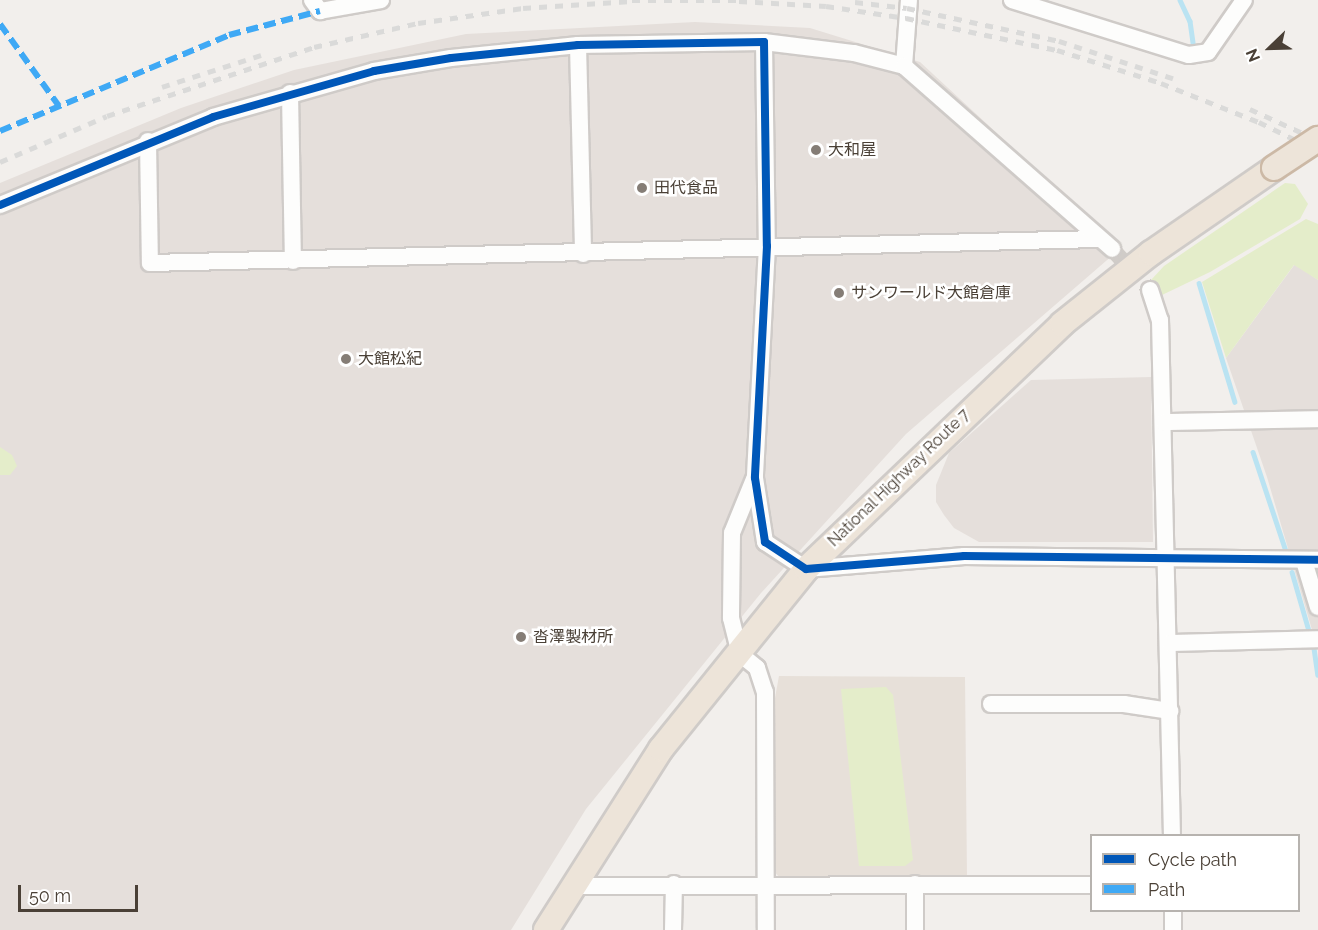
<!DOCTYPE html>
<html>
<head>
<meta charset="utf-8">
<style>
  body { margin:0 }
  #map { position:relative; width:1318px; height:930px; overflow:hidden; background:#f2efec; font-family:Raleway,"Noto Sans JP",sans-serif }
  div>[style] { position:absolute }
  .residential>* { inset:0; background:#e7e0d9 }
  .industrial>* { inset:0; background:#e5dfdb }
  .green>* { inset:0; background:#e4edca }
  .stream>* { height:4.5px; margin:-2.25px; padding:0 2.25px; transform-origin:2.25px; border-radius:2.25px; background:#bae3f2 }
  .minor-tunnel>* { height:16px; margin-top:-8px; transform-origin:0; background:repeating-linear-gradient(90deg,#d0ccc8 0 16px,transparent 0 24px) }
  .roads { filter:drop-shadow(2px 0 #cfcbc8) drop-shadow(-2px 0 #cfcbc8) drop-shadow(0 2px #cfcbc8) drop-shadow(0 -2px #cfcbc8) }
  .minor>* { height:16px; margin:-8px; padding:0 8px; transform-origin:8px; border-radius:8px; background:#fdfdfc }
  .highway>* { height:24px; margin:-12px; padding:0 12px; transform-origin:12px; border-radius:12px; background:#ede4d9 }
  .rail>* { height:4.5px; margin-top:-2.25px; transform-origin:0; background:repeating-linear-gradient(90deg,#dadad9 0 8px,transparent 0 16px) }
  .bridges { filter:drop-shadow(2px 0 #ccb9a6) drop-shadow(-2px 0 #ccb9a6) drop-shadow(0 2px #ccb9a6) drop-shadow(0 -2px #ccb9a6) }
  .highway-bridge>* { height:24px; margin:-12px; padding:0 12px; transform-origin:12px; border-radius:12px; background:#ede4d9 }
  .quiet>* { height:6px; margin-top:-3px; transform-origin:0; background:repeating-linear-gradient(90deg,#3fa9f5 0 12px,transparent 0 18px) }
  .cycleway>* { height:8px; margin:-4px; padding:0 4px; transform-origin:4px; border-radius:4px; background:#0057b8 }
  .dots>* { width:16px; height:16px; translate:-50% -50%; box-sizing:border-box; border:3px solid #fff; border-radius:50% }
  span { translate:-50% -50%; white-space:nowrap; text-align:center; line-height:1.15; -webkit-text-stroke:5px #fff; paint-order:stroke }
  .poi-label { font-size:16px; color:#4a4036 }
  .left { translate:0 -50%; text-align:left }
  .street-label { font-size:16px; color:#4a4036 }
  .legend { position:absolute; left:1090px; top:834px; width:210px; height:78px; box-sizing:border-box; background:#fff; border:2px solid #b7b3af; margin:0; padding:8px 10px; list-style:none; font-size:18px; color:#4a4036 }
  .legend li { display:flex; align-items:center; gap:12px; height:30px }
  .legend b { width:30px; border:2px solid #b7b3af }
  .north { position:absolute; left:1240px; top:18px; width:60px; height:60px; -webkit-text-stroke:4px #fff; paint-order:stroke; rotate:247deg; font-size:16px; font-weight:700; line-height:24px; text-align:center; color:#4a4036 }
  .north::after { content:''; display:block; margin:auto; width:21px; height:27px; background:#4a4036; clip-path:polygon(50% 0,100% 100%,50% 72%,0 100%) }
  .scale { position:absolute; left:18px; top:885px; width:120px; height:27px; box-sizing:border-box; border:3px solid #4a4036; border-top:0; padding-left:8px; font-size:18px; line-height:21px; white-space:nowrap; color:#4a4036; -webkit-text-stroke:4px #fff; paint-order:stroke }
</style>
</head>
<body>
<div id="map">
  <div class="residential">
    <i style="clip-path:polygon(779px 676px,965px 677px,967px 879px,780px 878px,773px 870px,773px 709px)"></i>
  </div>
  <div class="industrial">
    <i style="clip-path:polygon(695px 22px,810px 28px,920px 62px,1121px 248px,906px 434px,761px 593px,586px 809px,511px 930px,0 930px,0 183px,181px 108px,294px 70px,466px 34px)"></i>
    <i style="clip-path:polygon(1295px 264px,1318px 280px,1318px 650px,1267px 477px,1226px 358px)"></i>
    <i style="clip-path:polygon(1151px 377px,1153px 542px,979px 542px,954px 528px,944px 515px,936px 502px,936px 485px,949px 453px,1031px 380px)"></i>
  </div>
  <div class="green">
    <i style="clip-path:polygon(1285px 183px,1295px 184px,1308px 204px,1300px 219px,1210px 272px,1162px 295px,1156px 291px,1151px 280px,1164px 266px)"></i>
    <i style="clip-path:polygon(1306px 219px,1318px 224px,1318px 280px,1294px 265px,1226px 358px,1202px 282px)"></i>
    <i style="clip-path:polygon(0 447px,12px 455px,17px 466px,10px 475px,0 475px)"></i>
    <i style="clip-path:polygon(886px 687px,893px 695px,913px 860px,905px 866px,859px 866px,841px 689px)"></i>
  </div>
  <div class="stream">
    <i style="left:1180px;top:0;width:23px;rotate:65deg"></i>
    <i style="left:1190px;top:21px;width:22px;rotate:82deg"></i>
    <i style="left:1199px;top:283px;width:124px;rotate:73.2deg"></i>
    <i style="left:1253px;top:452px;width:108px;rotate:71.6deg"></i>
    <i style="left:1292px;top:572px;width:61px;rotate:73.9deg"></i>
    <i style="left:1314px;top:648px;width:27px;rotate:82deg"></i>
  </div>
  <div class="minor-tunnel">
    <i style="left:1112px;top:249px;width:56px;rotate:47.2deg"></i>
  </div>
  <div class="roads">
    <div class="minor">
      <i style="left:312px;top:0;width:14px;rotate:54deg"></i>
      <i style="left:320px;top:11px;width:62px;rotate:-10.2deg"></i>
      <i style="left:1012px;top:0;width:185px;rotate:17.3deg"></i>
      <i style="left:1189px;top:55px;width:19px;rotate:-9deg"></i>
      <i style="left:1208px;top:52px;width:63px;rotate:-55.3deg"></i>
      <i style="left:764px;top:42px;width:204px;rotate:89.2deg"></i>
      <i style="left:767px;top:246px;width:232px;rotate:93deg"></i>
      <i style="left:755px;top:478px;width:65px;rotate:81.1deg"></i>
      <i style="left:765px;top:542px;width:49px;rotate:33.4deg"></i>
      <i style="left:806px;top:569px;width:159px;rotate:-4.7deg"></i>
      <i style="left:964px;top:556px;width:354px;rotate:0.6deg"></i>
      <i style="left:578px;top:45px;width:209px;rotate:88.6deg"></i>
      <i style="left:904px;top:66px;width:66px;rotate:-85.7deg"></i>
      <i style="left:290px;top:93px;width:168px;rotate:89deg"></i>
      <i style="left:148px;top:141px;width:122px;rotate:89.1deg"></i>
      <i style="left:150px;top:263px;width:948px;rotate:-1.45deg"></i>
      <i style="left:0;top:205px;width:230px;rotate:-22.4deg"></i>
      <i style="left:213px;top:117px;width:167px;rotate:-15.9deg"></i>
      <i style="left:374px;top:71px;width:78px;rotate:-9.6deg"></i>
      <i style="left:451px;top:58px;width:128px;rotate:-5.8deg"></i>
      <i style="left:578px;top:45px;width:186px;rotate:-0.9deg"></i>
      <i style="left:764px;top:42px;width:91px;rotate:7deg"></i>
      <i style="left:854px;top:53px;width:52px;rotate:14.6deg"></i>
      <i style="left:904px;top:66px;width:277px;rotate:41.3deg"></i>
      <i style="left:1150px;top:290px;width:32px;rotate:72deg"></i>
      <i style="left:1160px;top:320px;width:516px;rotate:88.67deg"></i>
      <i style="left:1164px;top:422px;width:154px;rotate:-1.1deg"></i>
      <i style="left:754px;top:479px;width:58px;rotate:112.2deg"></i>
      <i style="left:732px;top:533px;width:85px;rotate:90.7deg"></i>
      <i style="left:731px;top:618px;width:37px;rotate:76deg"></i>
      <i style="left:740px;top:654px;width:22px;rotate:39deg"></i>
      <i style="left:757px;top:668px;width:25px;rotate:72deg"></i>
      <i style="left:765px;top:692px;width:238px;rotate:89.8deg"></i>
      <i style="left:1304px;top:561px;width:48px;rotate:73.1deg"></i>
      <i style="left:1170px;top:643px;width:148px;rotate:-1.5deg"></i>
      <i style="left:991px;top:704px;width:133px"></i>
      <i style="left:1124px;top:704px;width:47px;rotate:8.7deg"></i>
      <i style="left:574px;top:886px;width:518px;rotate:-0.11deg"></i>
      <i style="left:673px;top:930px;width:46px;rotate:-88.8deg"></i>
      <i style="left:915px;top:930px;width:46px;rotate:-90deg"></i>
      <i style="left:1173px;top:930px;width:20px;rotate:-90deg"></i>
    </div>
    <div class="highway">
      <i style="left:546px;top:930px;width:214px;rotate:-57.6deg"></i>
      <i style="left:661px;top:749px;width:231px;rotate:-51.1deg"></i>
      <i style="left:806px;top:569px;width:354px;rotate:-43.7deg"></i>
      <i style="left:1062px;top:324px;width:114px;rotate:-38.6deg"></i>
      <i style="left:1151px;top:253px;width:150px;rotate:-34.6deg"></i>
    </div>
  </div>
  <div class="rail">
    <i style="left:855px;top:2px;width:52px;rotate:6.6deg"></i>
    <i style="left:907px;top:8px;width:156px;rotate:12.2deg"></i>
    <i style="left:1059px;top:41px;width:125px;rotate:18.1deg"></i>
    <i style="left:162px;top:87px;width:107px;rotate:-17.9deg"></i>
    <i style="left:1250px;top:109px;width:75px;rotate:24.5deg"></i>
    <i style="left:0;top:162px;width:116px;rotate:-23.3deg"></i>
    <i style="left:107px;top:116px;width:218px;rotate:-18.4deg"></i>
    <i style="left:314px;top:47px;width:107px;rotate:-13deg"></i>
    <i style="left:418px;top:23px;width:106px;rotate:-8.1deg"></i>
    <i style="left:523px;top:8px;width:109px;rotate:-3.7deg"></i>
    <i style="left:632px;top:1px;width:107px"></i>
    <i style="left:739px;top:1px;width:87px;rotate:3.3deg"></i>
    <i style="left:826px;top:6px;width:81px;rotate:8.5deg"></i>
    <i style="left:906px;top:18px;width:154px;rotate:12deg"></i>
    <i style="left:1057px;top:50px;width:109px;rotate:17.6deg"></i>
    <i style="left:1161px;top:83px;width:105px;rotate:21.7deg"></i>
    <i style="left:1259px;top:122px;width:66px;rotate:26.2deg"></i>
  </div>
  <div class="bridges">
    <div class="highway-bridge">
      <i style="left:1274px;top:168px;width:53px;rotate:-33.4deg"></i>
    </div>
  </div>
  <div class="quiet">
    <i style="left:0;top:24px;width:101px;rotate:54.3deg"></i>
    <i style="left:0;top:131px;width:248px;rotate:-22.7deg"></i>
    <i style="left:229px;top:35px;width:94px;rotate:-14.8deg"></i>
  </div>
  <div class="cycleway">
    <i style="left:0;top:205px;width:230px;rotate:-22.4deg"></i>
    <i style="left:213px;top:117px;width:167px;rotate:-15.9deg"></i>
    <i style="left:374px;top:71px;width:78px;rotate:-9.6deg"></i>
    <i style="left:451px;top:58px;width:128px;rotate:-5.8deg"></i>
    <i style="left:578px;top:45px;width:186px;rotate:-0.9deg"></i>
    <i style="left:764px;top:42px;width:204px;rotate:89.2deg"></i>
    <i style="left:767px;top:246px;width:232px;rotate:93deg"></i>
    <i style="left:755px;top:478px;width:65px;rotate:81.1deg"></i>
    <i style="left:765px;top:542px;width:49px;rotate:33.4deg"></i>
    <i style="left:806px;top:569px;width:159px;rotate:-4.7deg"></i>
    <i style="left:964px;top:556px;width:354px;rotate:0.6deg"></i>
  </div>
  <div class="dots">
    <i style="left:816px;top:150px;background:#857d76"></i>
    <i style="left:642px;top:188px;background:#857d76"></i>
    <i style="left:839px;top:293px;background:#857d76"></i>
    <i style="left:346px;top:359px;background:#857d76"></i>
    <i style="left:521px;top:637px;background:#857d76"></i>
  </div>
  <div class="poi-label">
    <span class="left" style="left:828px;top:150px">大和屋</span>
    <span class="left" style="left:654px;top:188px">田代食品</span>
    <span class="left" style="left:851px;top:293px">サンワールド大館倉庫</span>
    <span class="left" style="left:358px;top:359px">大館松紀</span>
    <span class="left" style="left:533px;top:637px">沓澤製材所</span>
  </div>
  <div class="street-label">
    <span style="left:899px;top:478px;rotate:-44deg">National Highway Route 7</span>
  </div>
  <ul class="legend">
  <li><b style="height:8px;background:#0057b8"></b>Cycle path</li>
  <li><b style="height:8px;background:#3fa9f5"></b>Path</li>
  </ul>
  <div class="north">N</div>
  <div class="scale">50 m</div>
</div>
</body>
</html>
